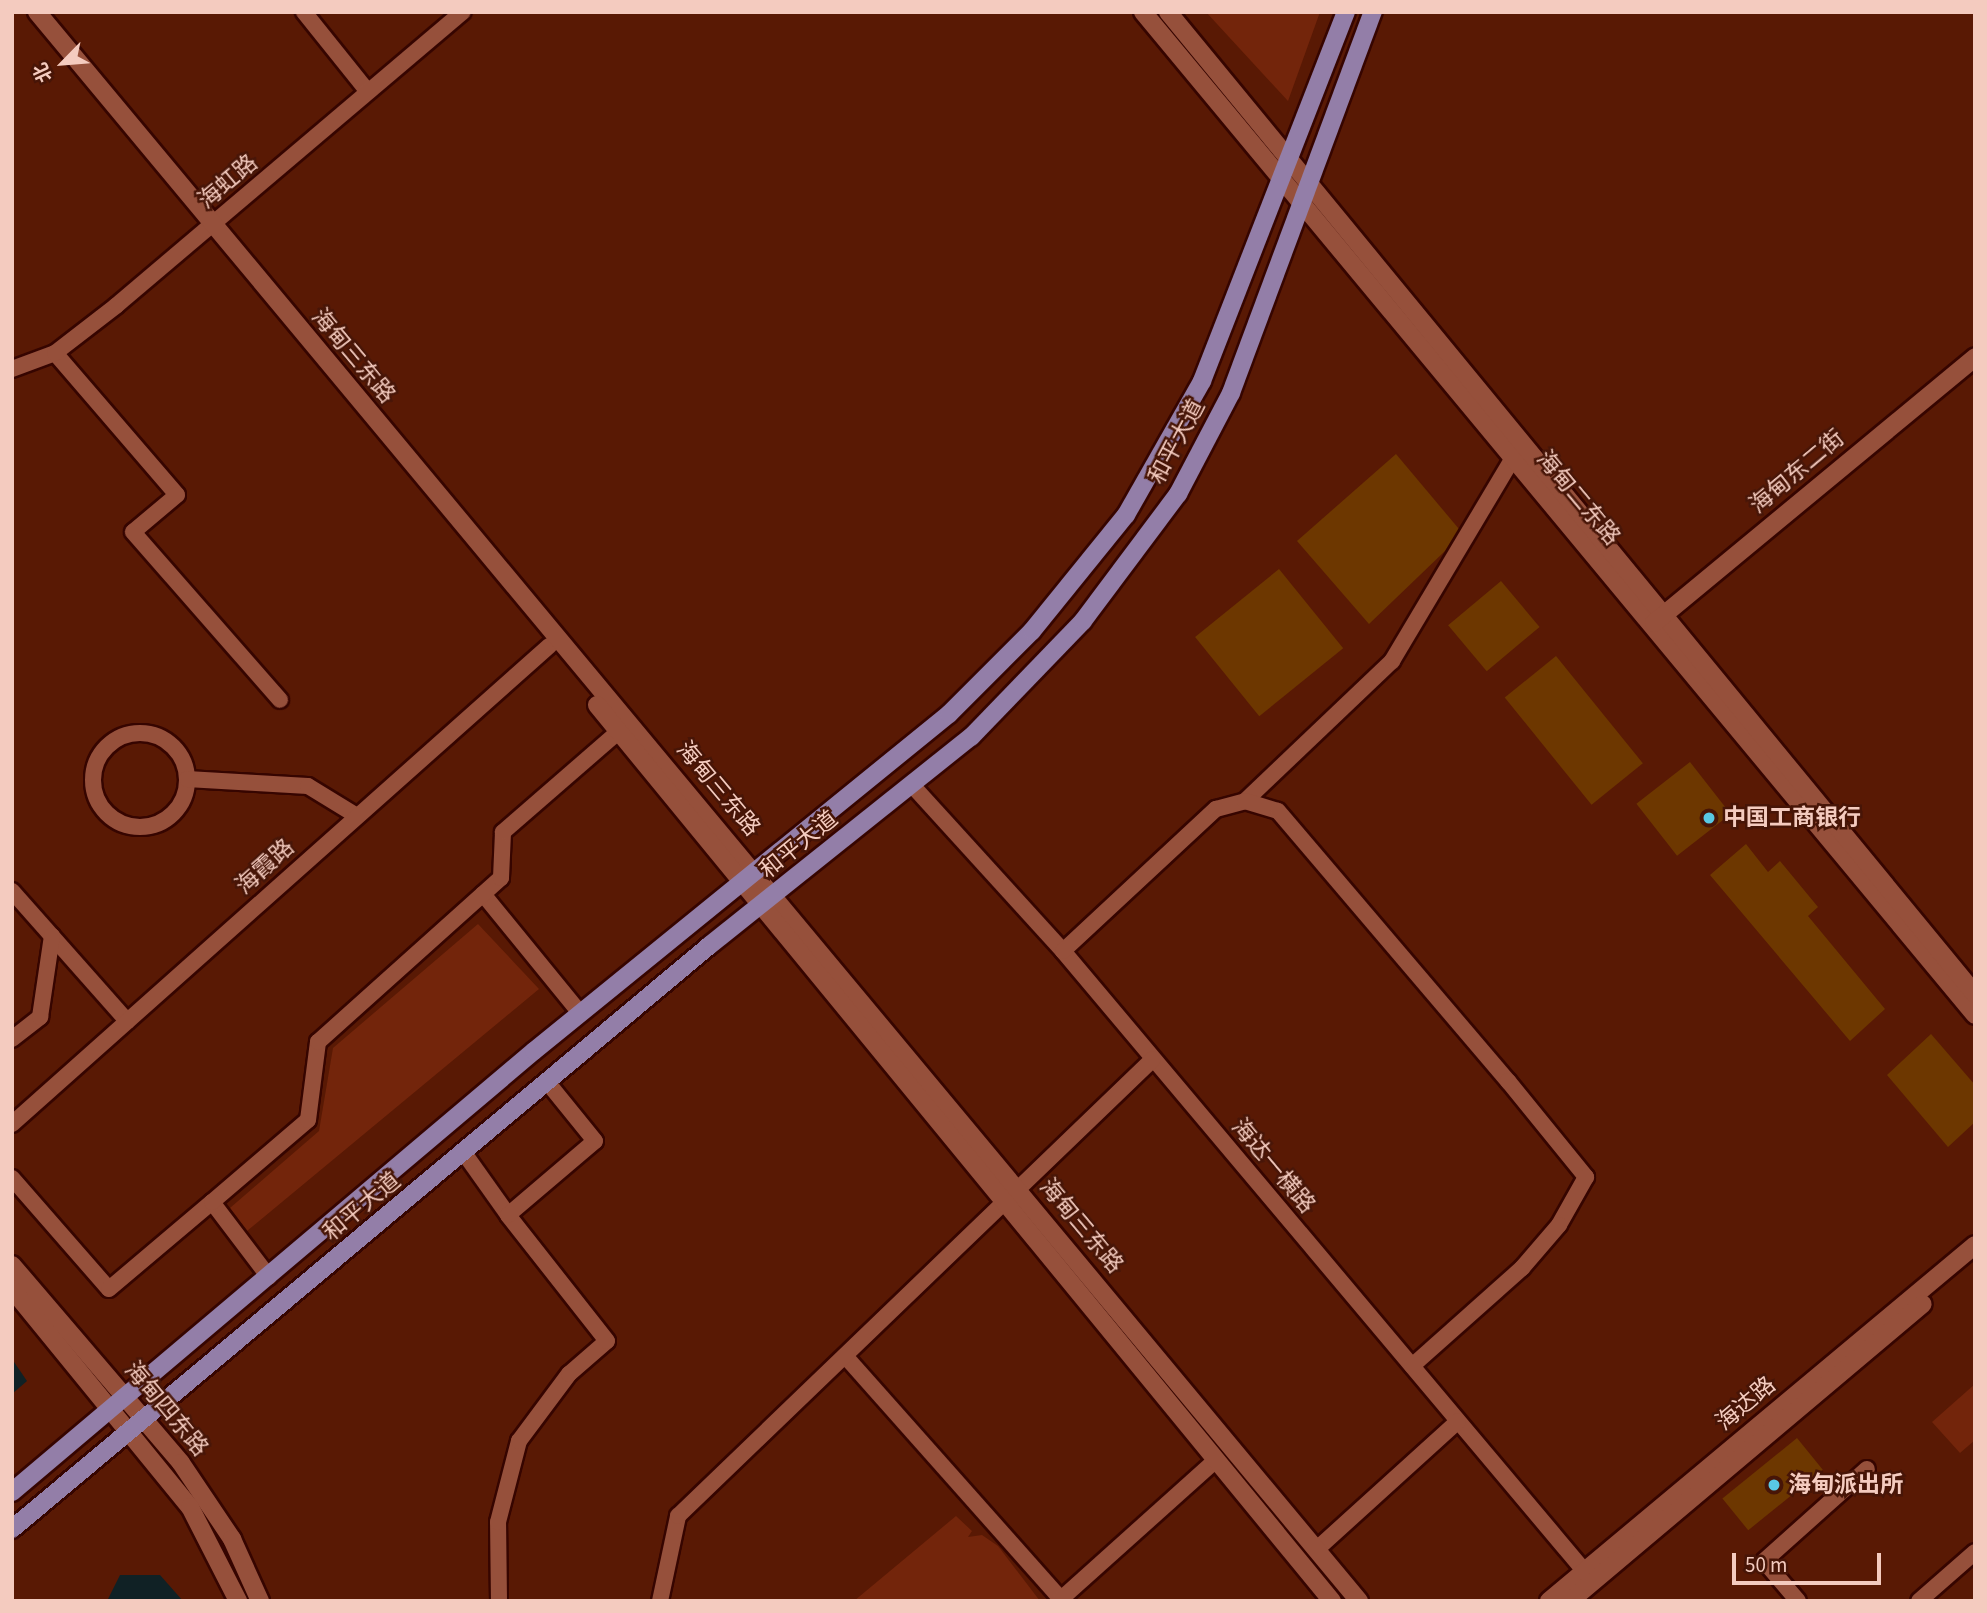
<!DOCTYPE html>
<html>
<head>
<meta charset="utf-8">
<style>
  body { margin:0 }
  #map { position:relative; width:1987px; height:1613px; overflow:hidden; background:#591904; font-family:"Source Sans 3","Noto Sans SC",sans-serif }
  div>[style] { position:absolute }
  .green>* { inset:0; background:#73250b }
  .water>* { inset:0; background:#102125 }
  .building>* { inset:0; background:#6d3700; transform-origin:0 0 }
  .roads { filter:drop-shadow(2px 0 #360500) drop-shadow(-2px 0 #360500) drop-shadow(0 2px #360500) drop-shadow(0 -2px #360500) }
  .street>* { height:16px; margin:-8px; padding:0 8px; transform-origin:8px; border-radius:8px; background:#96503b }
  .street>.ring { margin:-8px; padding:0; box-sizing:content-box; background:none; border:16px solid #96503b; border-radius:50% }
  .secondary>* { height:18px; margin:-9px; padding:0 9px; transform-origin:9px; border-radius:9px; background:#96503b }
  .primary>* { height:18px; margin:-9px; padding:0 9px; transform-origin:9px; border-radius:9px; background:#937ea8 }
  .dots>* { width:19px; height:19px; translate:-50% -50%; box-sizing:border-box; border:4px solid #471507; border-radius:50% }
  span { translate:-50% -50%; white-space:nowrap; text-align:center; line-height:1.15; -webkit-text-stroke:5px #471507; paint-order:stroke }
  .street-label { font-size:23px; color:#f4cbbf }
  .poi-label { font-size:23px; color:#f4cbbf; font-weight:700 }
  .left { translate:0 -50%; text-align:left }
  .frame { position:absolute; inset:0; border:14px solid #f4cbbf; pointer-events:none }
  .north { position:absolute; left:28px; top:28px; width:70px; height:70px; -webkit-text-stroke:5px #471507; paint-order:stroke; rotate:245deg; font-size:19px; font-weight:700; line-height:28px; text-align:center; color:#f4cbbf }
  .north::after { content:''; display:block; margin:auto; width:24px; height:32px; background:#f4cbbf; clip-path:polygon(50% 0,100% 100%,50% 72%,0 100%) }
  .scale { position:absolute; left:1732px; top:1553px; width:149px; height:32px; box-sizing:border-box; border:4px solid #f4cbbf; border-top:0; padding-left:9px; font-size:21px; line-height:24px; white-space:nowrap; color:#f4cbbf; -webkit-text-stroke:5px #471507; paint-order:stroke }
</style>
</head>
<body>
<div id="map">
  <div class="green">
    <i style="clip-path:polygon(1206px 12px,1320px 12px,1288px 101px)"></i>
    <i style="clip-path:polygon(478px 924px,539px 989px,247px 1231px,230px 1208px,319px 1131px,333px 1048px)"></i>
    <i style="clip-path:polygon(1975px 1384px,1975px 1440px,1960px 1453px,1932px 1422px)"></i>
    <i style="clip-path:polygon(956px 1516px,972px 1531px,968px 1537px,982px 1535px,998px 1546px,1040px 1601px,854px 1601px)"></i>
  </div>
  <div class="water">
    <i style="clip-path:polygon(12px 1359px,27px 1381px,12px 1394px)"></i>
    <i style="clip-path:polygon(120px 1575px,160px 1575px,183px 1601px,107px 1601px)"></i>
  </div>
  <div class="building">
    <i style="clip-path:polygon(1396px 454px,1459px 529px,1445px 551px,1369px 624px,1297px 541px)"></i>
    <i style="left:1279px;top:569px;width:102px;height:108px;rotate:51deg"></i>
    <i style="left:1501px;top:581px;width:60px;height:69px;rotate:50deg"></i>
    <i style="left:1556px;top:656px;width:138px;height:66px;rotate:51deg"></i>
    <i style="left:1690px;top:762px;width:66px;height:68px;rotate:52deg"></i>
    <i style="clip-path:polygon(1746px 844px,1768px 872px,1780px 861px,1818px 907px,1808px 916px,1885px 1009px,1850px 1041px,1710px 875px)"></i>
    <i style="clip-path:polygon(1931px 1034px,1975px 1085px,1975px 1122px,1948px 1147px,1887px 1075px)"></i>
    <i style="left:1797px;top:1438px;width:41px;height:96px;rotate:51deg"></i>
  </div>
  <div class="roads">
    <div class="street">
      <i style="left:304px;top:12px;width:102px;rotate:51.3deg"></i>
      <i style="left:55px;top:353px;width:187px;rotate:49.3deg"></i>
      <i style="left:177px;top:495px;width:57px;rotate:139.9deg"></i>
      <i style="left:133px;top:532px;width:223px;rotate:48.8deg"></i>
      <i style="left:12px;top:369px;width:46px;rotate:-20.4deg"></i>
      <i style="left:55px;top:353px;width:78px;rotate:-37.7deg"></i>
      <i style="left:117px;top:305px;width:453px;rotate:-40.3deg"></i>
      <i class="ring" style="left:93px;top:733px;width:78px;height:78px"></i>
      <i style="left:187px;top:779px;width:121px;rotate:3.3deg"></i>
      <i style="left:308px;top:786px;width:57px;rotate:31.5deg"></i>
      <i style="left:912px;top:785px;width:224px;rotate:47.7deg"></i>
      <i style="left:1063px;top:951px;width:820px;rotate:49.94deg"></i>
      <i style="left:1245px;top:801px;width:203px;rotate:-43.6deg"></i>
      <i style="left:1392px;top:661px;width:236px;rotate:-59.2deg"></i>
      <i style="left:12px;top:891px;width:174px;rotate:48.5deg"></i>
      <i style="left:483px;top:894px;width:154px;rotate:50.8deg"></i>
      <i style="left:1063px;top:951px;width:209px;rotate:-42.9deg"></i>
      <i style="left:1216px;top:809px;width:30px;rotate:-15deg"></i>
      <i style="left:1245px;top:801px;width:34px;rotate:17deg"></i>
      <i style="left:1278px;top:811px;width:355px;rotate:49.6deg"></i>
      <i style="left:1508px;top:1081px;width:124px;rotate:50.9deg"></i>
      <i style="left:1586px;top:1177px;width:55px;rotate:119.4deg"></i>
      <i style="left:1559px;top:1225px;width:57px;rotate:130.7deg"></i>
      <i style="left:1522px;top:1268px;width:147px;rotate:138.3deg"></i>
      <i style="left:12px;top:1039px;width:36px;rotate:-38deg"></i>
      <i style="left:40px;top:1017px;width:82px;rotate:-81.6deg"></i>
      <i style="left:12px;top:1124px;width:719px;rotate:-41.67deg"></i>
      <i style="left:464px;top:1153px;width:76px;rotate:54.6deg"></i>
      <i style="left:12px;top:1178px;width:147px;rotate:48.9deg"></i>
      <i style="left:109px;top:1289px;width:135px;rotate:-40.2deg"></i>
      <i style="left:212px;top:1202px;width:94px;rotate:52.8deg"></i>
      <i style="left:212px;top:1202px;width:126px;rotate:-40.5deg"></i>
      <i style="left:308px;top:1120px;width:79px;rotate:-82.7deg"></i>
      <i style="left:318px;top:1042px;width:246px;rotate:-41.9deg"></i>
      <i style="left:501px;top:878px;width:46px;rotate:-87.5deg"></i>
      <i style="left:503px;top:832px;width:154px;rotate:-41deg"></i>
      <i style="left:846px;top:1357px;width:327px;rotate:48.4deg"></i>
      <i style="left:1317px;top:1549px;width:190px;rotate:-42.2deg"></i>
      <i style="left:1061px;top:1599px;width:208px;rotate:-41.9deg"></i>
      <i style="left:499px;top:1601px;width:79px;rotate:-90.7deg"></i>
      <i style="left:498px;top:1522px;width:84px;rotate:-75.5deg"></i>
      <i style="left:519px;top:1441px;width:84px;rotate:-53.3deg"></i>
      <i style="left:569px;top:1374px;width:50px;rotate:-41deg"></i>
      <i style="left:607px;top:1341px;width:160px;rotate:-128.2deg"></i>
      <i style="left:508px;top:1215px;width:114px;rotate:-40.4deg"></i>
      <i style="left:595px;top:1141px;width:75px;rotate:-129deg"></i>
      <i style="left:660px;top:1601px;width:87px;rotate:-78deg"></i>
      <i style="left:678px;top:1516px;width:659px;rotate:-43.89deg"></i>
      <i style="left:1798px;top:1601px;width:52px;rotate:-130.4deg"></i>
      <i style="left:1764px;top:1561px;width:138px;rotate:-41.8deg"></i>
      <i style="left:1919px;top:1601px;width:74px;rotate:-41.2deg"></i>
    </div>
    <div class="secondary">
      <i style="left:37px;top:12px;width:2067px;rotate:50.24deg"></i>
      <i style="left:1143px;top:12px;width:1303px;rotate:50.32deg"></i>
      <i style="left:1168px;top:12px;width:1271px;rotate:50.59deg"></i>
      <i style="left:1654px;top:623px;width:417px;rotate:-39.6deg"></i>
      <i style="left:597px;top:705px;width:1159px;rotate:50.64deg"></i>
      <i style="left:12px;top:1265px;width:260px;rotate:49.5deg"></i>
      <i style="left:181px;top:1463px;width:92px;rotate:56.1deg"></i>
      <i style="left:232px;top:1539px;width:68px;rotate:65.7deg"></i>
      <i style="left:12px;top:1289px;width:281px;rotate:50.8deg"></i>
      <i style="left:190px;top:1507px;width:106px;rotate:62.9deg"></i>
      <i style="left:1549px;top:1601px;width:555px;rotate:-39.88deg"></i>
      <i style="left:1570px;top:1601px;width:461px;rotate:-40.1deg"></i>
    </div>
    <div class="primary">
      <i style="left:12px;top:1492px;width:683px;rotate:-40.19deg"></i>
      <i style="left:534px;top:1051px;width:535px;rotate:-39.08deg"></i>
      <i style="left:949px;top:714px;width:117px;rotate:-45deg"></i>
      <i style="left:1032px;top:631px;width:149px;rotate:-51deg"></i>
      <i style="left:1126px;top:515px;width:154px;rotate:-60.4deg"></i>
      <i style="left:1202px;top:381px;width:396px;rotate:-68.7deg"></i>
      <i style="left:12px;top:1529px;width:910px;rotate:-39.92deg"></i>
      <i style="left:710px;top:945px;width:334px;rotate:-38.6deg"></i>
      <i style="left:971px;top:737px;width:161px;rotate:-46deg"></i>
      <i style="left:1083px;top:621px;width:159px;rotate:-53.2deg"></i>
      <i style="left:1178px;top:494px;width:114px;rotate:-62.3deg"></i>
      <i style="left:1231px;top:393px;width:407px;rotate:-69.6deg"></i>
    </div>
  </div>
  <div class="dots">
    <i style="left:1709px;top:818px;background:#59c8e4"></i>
    <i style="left:1774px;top:1485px;background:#59c8e4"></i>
  </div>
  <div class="street-label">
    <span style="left:228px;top:182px;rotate:-40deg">海虹路</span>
    <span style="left:353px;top:356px;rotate:50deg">海甸三东路</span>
    <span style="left:1177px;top:442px;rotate:-62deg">和平大道</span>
    <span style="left:1797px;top:472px;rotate:-40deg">海甸东二街</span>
    <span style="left:1578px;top:498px;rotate:50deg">海甸二东路</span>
    <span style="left:718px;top:789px;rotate:50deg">海甸三东路</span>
    <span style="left:799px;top:845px;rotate:-39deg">和平大道</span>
    <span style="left:265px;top:867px;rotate:-42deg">海霞路</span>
    <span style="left:1273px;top:1166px;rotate:50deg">海达一横路</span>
    <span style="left:362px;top:1207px;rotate:-40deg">和平大道</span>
    <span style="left:1081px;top:1226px;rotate:50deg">海甸三东路</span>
    <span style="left:1746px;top:1404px;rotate:-40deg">海达路</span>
    <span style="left:166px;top:1409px;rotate:50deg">海甸四东路</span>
  </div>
  <div class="poi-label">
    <span class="left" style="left:1723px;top:818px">中国工商银行</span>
    <span class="left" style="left:1788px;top:1485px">海甸派出所</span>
  </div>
  <div class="frame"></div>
  <div class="north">北</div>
  <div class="scale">50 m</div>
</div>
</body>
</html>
